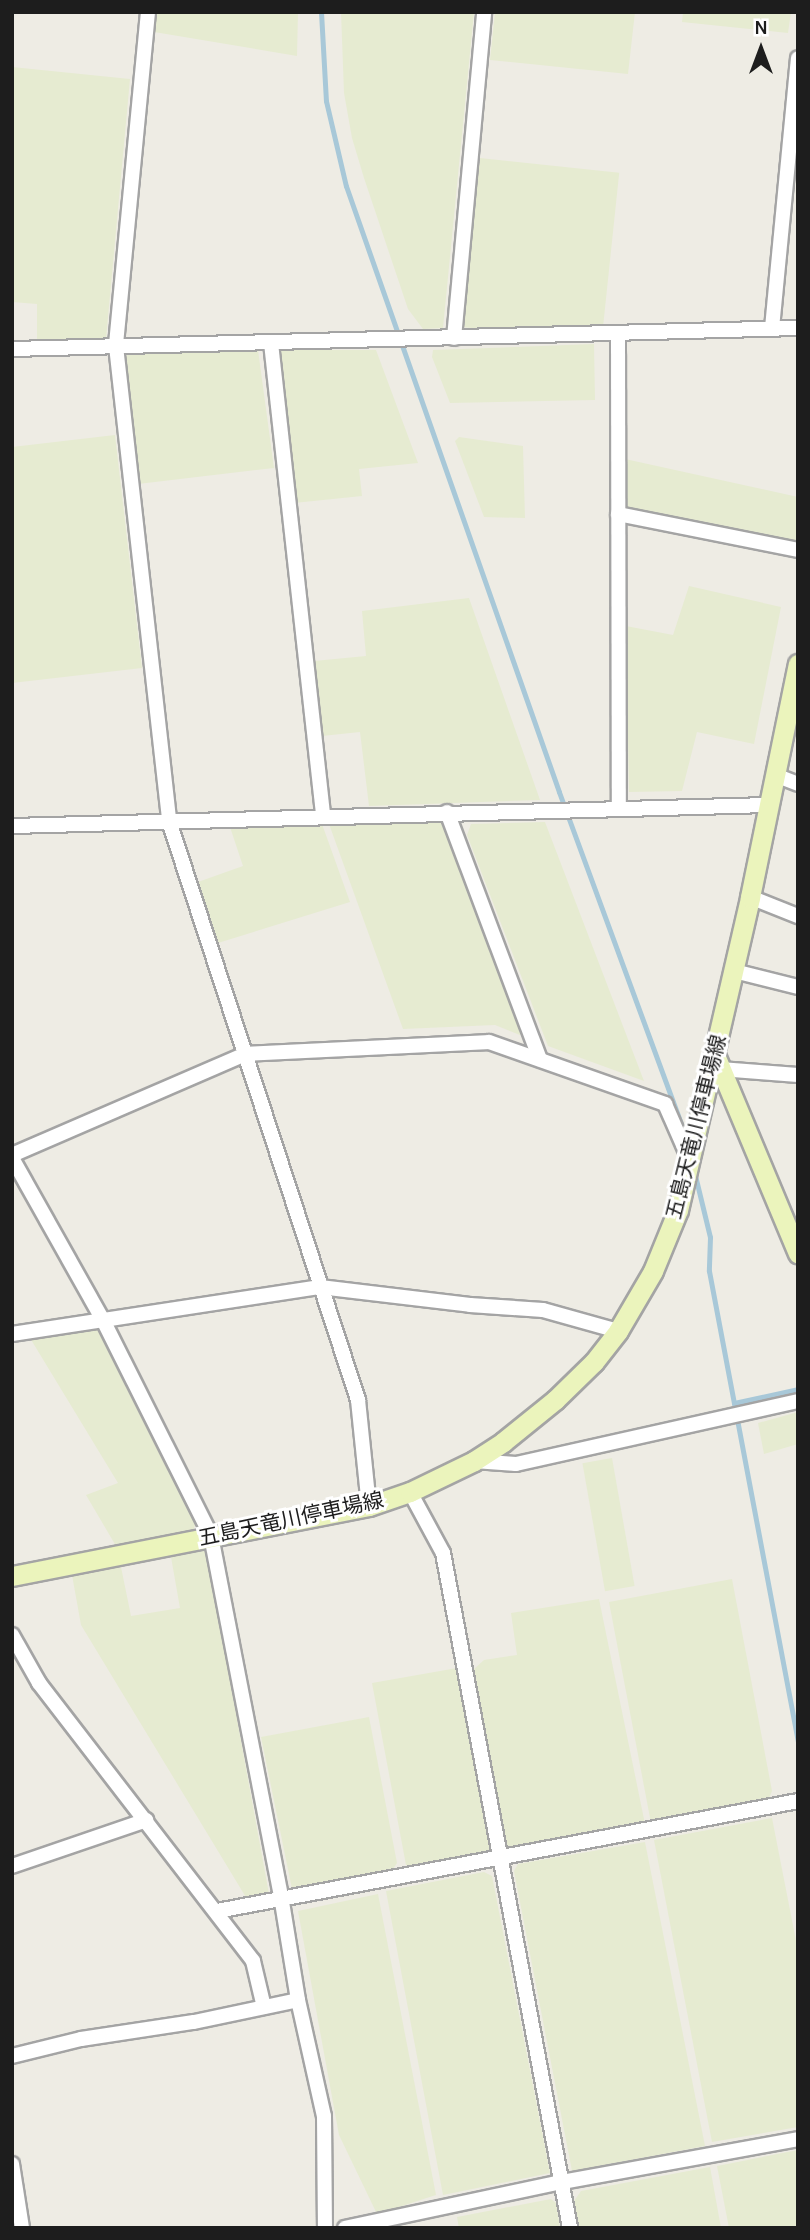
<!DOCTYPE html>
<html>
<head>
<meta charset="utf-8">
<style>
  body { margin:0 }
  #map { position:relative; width:810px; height:2240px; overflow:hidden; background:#eeece4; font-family:Karla,"Noto Sans JP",sans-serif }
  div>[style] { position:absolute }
  .farmland>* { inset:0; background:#e6ebd1; transform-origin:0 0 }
  .stream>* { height:5px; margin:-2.5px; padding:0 2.5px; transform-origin:2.5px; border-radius:2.5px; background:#a8c8d8 }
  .roads { filter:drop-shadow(2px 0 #a4a4a4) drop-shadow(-2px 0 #a4a4a4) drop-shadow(0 2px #a4a4a4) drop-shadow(0 -2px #a4a4a4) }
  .street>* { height:14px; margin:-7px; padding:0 7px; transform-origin:7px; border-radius:7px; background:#fff }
  .secondary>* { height:19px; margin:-9.5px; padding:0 9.5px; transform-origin:9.5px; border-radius:9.5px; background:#ebf4bc }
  span { translate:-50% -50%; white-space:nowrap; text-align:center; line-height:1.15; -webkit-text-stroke:6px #fff; paint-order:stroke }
  .street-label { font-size:21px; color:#1d1d1d }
  .frame { position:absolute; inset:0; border:14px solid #1d1d1d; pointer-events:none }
  .north { position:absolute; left:726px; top:14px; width:70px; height:70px; -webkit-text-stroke:5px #fff; paint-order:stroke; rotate:0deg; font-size:19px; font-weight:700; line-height:28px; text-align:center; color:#1d1d1d }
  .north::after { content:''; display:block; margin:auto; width:24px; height:32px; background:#1d1d1d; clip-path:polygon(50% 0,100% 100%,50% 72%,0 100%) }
</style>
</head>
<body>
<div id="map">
  <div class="farmland">
    <i style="clip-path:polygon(156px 12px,298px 12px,297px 56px,154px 32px)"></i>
    <i style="clip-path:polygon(341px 12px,474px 12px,443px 328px,423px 329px,408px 309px,364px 178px,352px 138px,344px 93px)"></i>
    <i style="clip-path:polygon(495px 12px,635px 12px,628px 74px,490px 60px)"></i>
    <i style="clip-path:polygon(683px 12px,791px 12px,788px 33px,682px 22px)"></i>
    <i style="clip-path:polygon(12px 67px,130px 79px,106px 339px,37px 341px,37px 304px,12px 302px)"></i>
    <i style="left:480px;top:158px;width:140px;height:170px;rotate:6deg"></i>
    <i style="clip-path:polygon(594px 344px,595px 400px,450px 403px,432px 357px,433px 350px)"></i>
    <i style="clip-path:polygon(258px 350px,274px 468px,138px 484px,124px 359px,128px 354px)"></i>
    <i style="clip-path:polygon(281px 350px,376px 350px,418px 463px,359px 469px,362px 496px,294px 503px,277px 356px)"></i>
    <i style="clip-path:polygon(115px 435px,142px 668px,12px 683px,12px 447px)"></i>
    <i style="clip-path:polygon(459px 437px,523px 446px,525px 518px,484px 517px,455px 441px)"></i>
    <i style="clip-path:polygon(625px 459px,798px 497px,798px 544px,628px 513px,625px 507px)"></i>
    <i style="clip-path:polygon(689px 586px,781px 607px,754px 744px,697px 732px,682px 791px,629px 792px,626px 626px,673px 635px)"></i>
    <i style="clip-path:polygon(469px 598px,540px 800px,369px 806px,360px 732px,322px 736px,314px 661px,366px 656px,362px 611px)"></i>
    <i style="clip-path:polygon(446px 819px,524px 1030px,520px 1035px,495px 1025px,403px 1029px,329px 824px)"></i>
    <i style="clip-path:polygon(545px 822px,644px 1081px,548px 1046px,467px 835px,471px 824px)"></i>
    <i style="clip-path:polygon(322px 824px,350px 902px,218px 943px,198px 882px,243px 866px,230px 827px)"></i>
    <i style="clip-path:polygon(97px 1328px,195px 1525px,193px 1531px,116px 1546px,86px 1495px,118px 1483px,30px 1338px)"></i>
    <i style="clip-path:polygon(798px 1412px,798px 1444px,764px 1454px,758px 1423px)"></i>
    <i style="left:612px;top:1458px;width:130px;height:30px;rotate:80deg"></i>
    <i style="clip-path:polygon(206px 1550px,269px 1894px,247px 1899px,81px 1625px,72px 1575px,121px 1567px,131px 1616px,180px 1608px,171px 1557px)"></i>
    <i style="clip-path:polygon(732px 1579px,772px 1791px,768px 1800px,651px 1823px,609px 1602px)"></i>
    <i style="clip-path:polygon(599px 1599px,645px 1824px,513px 1850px,507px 1847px,474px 1669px,484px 1660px,517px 1655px,511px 1613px)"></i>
    <i style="clip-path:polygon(457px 1668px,491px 1846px,486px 1855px,411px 1868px,406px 1865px,372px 1683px)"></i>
    <i style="clip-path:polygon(369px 1717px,397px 1863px,393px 1869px,292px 1889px,261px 1737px)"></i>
    <i style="clip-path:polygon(772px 1818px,798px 1951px,798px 2127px,712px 2142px,654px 1840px)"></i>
    <i style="clip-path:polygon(645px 1842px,705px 2146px,572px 2171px,514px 1871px,518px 1864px)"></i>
    <i style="clip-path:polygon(484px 1872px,492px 1876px,550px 2173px,443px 2195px,386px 1891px)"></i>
    <i style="clip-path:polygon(378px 1894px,436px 2195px,377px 2214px,339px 2135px,298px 1911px)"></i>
    <i style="clip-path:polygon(798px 2150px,798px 2228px,729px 2228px,717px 2166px)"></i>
    <i style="clip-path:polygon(710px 2167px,721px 2228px,579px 2228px,574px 2201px,581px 2191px)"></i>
    <i style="clip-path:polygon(551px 2199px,556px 2203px,560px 2228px,459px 2228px,457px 2217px)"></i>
  </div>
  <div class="stream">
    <i style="left:321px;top:12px;width:89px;rotate:86.8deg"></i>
    <i style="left:326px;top:101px;width:87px;rotate:76.8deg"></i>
    <i style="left:346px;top:186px;width:642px;rotate:70.63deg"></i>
    <i style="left:559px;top:792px;width:364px;rotate:69.8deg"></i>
    <i style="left:694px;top:1171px;width:68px;rotate:76.4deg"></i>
    <i style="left:710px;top:1237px;width:34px;rotate:92deg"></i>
    <i style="left:709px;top:1271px;width:481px;rotate:79.3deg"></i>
    <i style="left:734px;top:1403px;width:66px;rotate:-12.3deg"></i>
  </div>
  <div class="roads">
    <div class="street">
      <i style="left:148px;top:12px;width:336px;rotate:95.5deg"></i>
      <i style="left:116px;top:346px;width:478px;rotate:83.6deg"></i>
      <i style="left:169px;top:821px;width:609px;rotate:71.92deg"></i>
      <i style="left:358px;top:1400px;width:107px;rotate:84.1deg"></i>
      <i style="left:772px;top:328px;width:271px;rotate:-84.5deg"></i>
      <i style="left:618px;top:333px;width:475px;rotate:89.9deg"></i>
      <i style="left:454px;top:338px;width:327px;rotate:-84.7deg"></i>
      <i style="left:271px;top:343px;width:475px;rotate:83.7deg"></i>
      <i style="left:12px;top:349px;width:786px;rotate:-1.53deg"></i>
      <i style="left:618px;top:514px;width:184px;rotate:11.3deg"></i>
      <i style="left:775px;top:775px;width:25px;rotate:21deg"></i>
      <i style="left:447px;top:812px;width:264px;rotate:69.4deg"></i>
      <i style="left:12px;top:826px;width:756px;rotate:-1.59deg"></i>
      <i style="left:750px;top:897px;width:52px;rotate:21.6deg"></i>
      <i style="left:734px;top:971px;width:66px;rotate:14deg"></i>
      <i style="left:720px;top:1069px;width:78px;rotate:4.4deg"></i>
      <i style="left:12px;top:1155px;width:254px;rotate:-23.4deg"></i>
      <i style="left:245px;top:1054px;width:244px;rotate:-2.8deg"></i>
      <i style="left:489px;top:1042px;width:187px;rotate:19.4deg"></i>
      <i style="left:665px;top:1104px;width:62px;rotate:66.3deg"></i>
      <i style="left:12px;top:1158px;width:186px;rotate:60.7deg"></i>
      <i style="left:103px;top:1320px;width:241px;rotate:63.4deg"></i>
      <i style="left:211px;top:1536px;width:367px;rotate:79deg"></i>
      <i style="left:281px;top:1896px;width:105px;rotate:80.7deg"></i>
      <i style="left:298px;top:2000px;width:119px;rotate:77.4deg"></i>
      <i style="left:324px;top:2116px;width:112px;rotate:89.5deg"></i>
      <i style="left:12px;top:1334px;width:312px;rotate:-8.7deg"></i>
      <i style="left:320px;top:1287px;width:151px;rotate:6.8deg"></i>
      <i style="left:470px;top:1305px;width:73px;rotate:3.9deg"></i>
      <i style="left:543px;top:1310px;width:78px;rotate:15.6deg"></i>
      <i style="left:474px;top:1461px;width:42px;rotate:4.1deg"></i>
      <i style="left:516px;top:1464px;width:289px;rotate:-12.6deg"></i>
      <i style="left:410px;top:1492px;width:69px;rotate:61.6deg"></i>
      <i style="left:443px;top:1553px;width:687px;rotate:79.34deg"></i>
      <i style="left:12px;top:1635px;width:55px;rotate:60.6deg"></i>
      <i style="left:39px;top:1683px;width:351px;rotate:52.4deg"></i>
      <i style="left:253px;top:1961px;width:47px;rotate:76.6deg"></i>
      <i style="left:12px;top:1866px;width:142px;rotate:-18.9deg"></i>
      <i style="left:217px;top:1911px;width:591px;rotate:-10.72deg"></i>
      <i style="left:12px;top:2056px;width:71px;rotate:-13.8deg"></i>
      <i style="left:81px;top:2039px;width:114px;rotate:-8.6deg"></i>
      <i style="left:194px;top:2022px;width:106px;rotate:-11.9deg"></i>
      <i style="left:12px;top:2164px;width:65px;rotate:81.1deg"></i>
      <i style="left:345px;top:2228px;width:222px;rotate:-12deg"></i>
      <i style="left:562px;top:2182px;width:240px;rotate:-10.3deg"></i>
    </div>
    <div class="secondary">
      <i style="left:715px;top:1055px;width:215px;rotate:67.3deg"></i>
      <i style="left:12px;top:1576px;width:364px;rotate:-11.1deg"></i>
      <i style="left:369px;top:1506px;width:43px;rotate:-18.9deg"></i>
      <i style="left:410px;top:1492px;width:71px;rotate:-25.8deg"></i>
      <i style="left:474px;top:1461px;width:35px;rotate:-33deg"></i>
      <i style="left:503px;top:1442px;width:67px;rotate:-38.9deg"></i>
      <i style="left:555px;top:1400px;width:54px;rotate:-44.3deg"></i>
      <i style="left:594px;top:1362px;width:39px;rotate:-52deg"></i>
      <i style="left:618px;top:1331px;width:69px;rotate:-59.7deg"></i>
      <i style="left:653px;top:1271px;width:66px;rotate:-67.7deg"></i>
      <i style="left:678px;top:1210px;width:321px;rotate:-77deg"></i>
      <i style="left:750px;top:897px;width:238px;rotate:-78.4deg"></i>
    </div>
  </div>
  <div class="street-label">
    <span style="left:696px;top:1127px;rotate:-76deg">五島天竜川停車場線</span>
    <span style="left:291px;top:1519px;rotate:-12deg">五島天竜川停車場線</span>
  </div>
  <div class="frame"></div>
  <div class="north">N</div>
</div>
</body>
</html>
